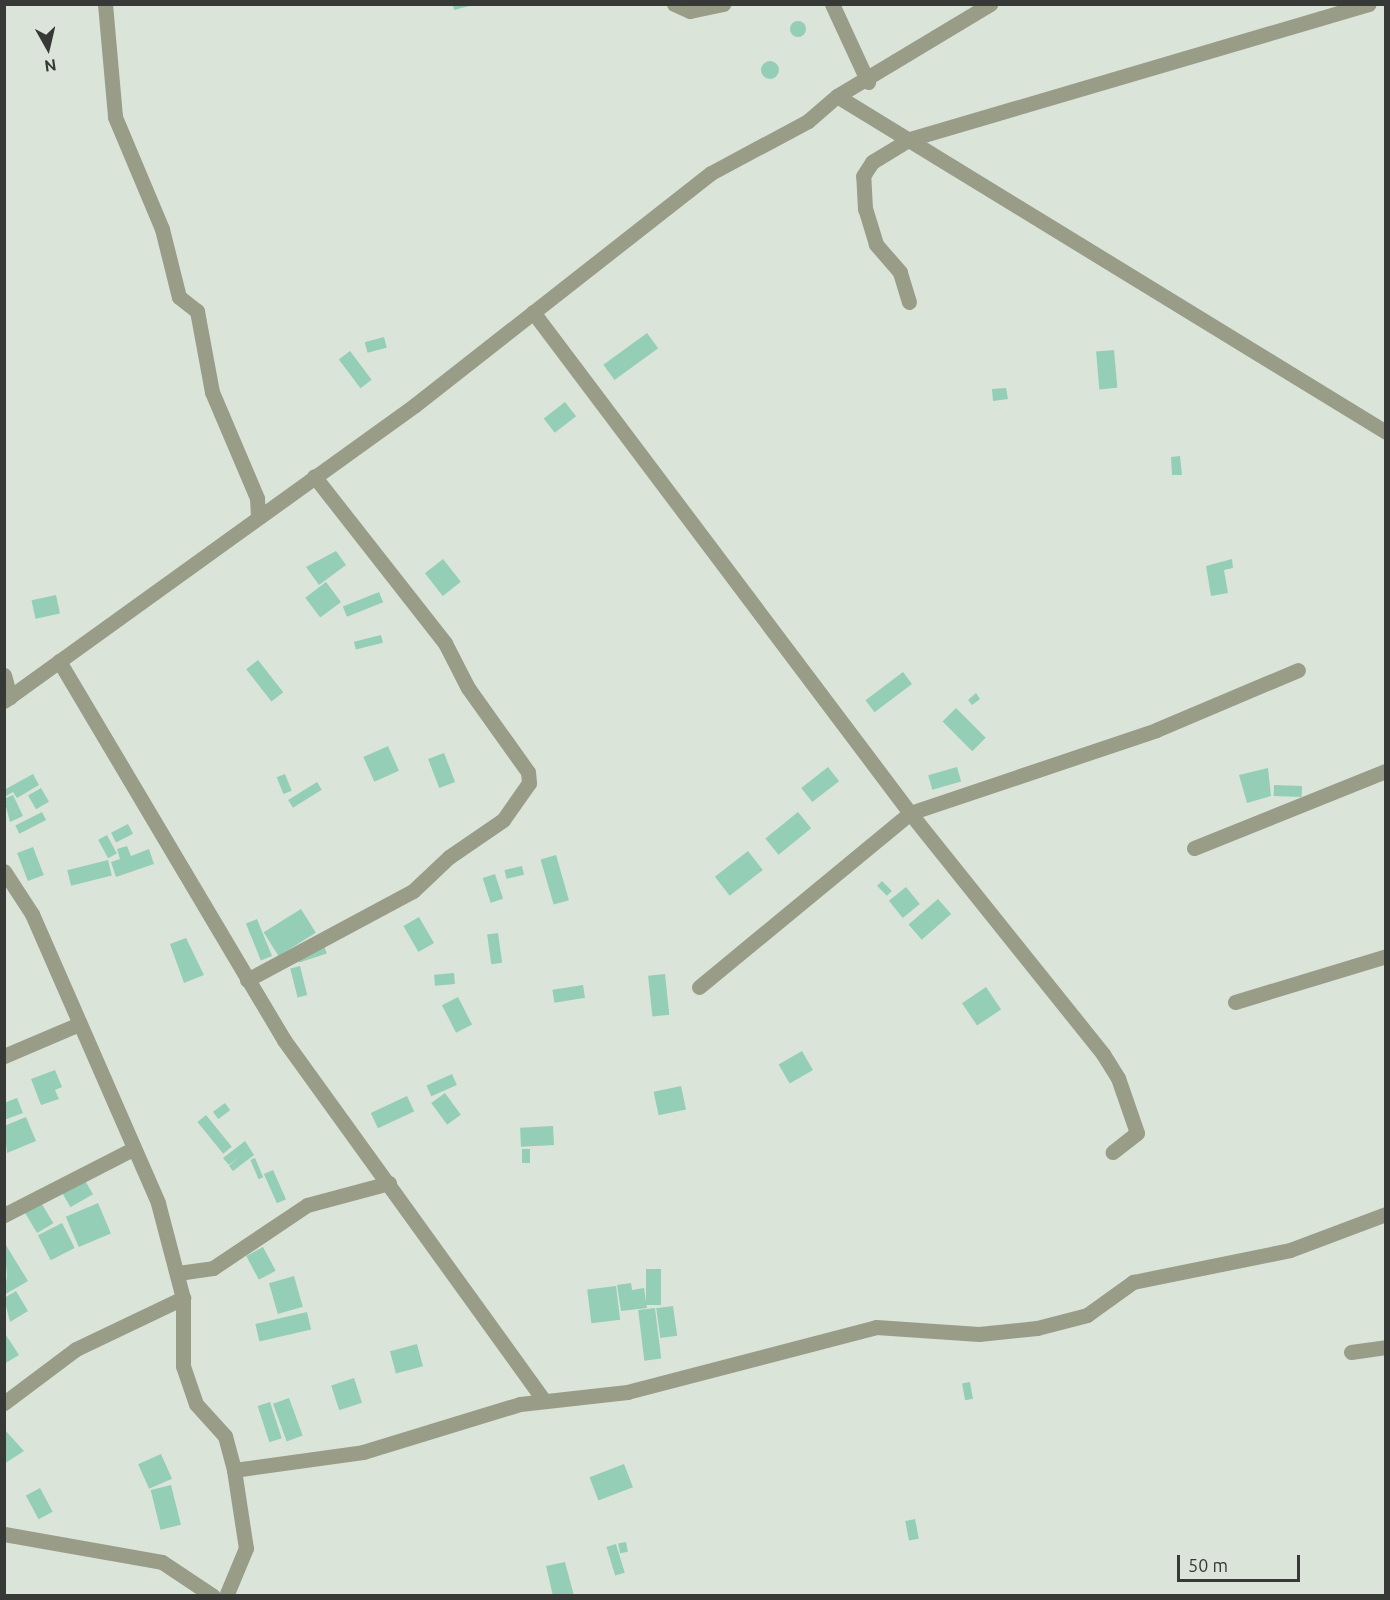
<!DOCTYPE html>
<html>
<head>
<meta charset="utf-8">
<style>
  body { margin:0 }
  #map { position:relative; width:1390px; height:1600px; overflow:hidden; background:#dbe4d9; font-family:Ubuntu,sans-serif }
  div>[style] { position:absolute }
  .building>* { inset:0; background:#95ceb6; transform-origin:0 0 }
  .round { border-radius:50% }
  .minor>* { height:15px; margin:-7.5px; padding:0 7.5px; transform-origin:7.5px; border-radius:7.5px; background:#999d87 }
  span { translate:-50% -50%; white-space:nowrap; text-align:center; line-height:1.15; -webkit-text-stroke:4.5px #dbe4d9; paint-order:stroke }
  .frame { position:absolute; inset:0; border:6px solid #363935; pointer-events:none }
  .north { position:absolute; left:18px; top:18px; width:60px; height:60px; -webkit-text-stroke:4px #dbe4d9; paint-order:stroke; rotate:172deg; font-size:16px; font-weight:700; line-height:24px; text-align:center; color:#363935 }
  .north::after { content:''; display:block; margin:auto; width:21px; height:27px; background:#363935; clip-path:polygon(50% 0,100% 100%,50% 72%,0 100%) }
  .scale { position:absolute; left:1177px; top:1555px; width:123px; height:27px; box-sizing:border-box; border:3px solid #363935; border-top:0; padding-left:8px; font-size:18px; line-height:21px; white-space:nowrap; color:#363935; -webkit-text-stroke:4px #dbe4d9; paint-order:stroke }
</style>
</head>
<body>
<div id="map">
  <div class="building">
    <i style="clip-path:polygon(453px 4px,472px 4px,473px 5px,454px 10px)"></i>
    <i class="round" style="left:790px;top:21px;width:16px;height:16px"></i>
    <i class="round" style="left:761px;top:61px;width:18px;height:18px"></i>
    <i style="left:647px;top:333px;width:19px;height:54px;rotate:54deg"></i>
    <i style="left:384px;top:337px;width:11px;height:20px;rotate:75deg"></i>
    <i style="left:1114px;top:350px;width:38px;height:18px;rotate:85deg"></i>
    <i style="left:350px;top:351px;width:36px;height:14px;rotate:53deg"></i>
    <i style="clip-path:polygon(1006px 388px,1008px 399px,993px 401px,992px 389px)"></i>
    <i style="left:565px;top:402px;width:18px;height:27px;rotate:52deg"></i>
    <i style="clip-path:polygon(1180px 456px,1182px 475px,1172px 475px,1171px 457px)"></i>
    <i style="clip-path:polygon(336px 551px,346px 565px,319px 585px,306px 567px)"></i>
    <i style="left:443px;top:559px;width:29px;height:23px;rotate:52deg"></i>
    <i style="clip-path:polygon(1232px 559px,1233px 568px,1224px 570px,1228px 593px,1211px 596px,1206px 566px)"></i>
    <i style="left:326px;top:582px;width:25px;height:26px;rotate:53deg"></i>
    <i style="left:379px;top:592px;width:11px;height:39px;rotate:68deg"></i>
    <i style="left:56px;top:595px;width:19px;height:25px;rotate:78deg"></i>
    <i style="left:381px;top:635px;width:8px;height:28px;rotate:76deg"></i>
    <i style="left:258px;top:660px;width:41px;height:15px;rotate:52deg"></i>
    <i style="left:903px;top:672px;width:15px;height:47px;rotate:53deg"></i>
    <i style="clip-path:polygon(976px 693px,980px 699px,972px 705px,968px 700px)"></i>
    <i style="left:956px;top:708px;width:42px;height:19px;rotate:45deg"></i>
    <i style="left:388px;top:746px;width:27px;height:27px;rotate:66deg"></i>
    <i style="left:444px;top:753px;width:31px;height:17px;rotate:69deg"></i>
    <i style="left:828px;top:767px;width:18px;height:34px;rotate:52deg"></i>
    <i style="left:957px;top:767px;width:15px;height:30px;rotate:74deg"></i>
    <i style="clip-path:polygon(1268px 768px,1271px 796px,1247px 803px,1239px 775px)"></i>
    <i style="clip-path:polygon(33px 774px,39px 785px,17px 798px,13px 792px,4px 797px,4px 790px)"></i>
    <i style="left:285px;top:774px;width:18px;height:9px;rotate:68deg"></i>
    <i style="left:317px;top:782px;width:9px;height:34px;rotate:58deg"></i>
    <i style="left:1274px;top:785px;width:28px;height:11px;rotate:2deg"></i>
    <i style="left:41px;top:788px;width:16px;height:15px;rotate:60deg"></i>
    <i style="clip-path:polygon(13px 795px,23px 816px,10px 822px,4px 799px)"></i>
    <i style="left:42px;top:812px;width:9px;height:30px;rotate:63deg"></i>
    <i style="left:798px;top:812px;width:21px;height:42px;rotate:51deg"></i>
    <i style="left:128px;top:824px;width:11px;height:19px;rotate:63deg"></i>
    <i style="left:107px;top:835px;width:21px;height:10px;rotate:62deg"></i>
    <i style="clip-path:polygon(127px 846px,131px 856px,149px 849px,154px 864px,116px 877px,111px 862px,120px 859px,117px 849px)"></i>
    <i style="left:33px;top:847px;width:30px;height:17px;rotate:69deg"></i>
    <i style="left:748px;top:851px;width:24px;height:42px;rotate:52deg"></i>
    <i style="left:556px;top:855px;width:47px;height:16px;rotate:74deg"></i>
    <i style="left:108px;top:860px;width:16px;height:42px;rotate:76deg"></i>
    <i style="left:522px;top:866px;width:9px;height:18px;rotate:77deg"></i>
    <i style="left:495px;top:874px;width:26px;height:13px;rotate:72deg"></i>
    <i style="left:882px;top:881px;width:14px;height:7px;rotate:45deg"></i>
    <i style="left:906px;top:887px;width:22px;height:22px;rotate:51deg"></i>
    <i style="left:938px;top:899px;width:20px;height:39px;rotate:49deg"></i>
    <i style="left:301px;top:909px;width:28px;height:44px;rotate:58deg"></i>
    <i style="left:419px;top:917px;width:30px;height:18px;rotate:60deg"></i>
    <i style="left:257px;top:919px;width:40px;height:12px;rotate:68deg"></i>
    <i style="left:498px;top:933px;width:30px;height:11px;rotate:82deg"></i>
    <i style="clip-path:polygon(186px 938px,204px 975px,184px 983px,170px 944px)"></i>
    <i style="left:324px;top:945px;width:9px;height:29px;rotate:72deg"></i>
    <i style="left:300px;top:966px;width:30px;height:10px;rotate:76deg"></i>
    <i style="left:454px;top:973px;width:11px;height:20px;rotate:85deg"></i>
    <i style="left:665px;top:974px;width:41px;height:17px;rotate:84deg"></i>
    <i style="left:583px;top:985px;width:13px;height:31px;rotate:81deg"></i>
    <i style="left:986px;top:987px;width:27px;height:29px;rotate:56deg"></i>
    <i style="left:458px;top:997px;width:31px;height:18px;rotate:63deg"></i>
    <i style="left:802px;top:1051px;width:22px;height:27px;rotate:60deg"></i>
    <i style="clip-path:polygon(55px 1070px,62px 1087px,55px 1090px,59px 1099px,41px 1105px,31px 1079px)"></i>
    <i style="left:452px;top:1074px;width:12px;height:28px;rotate:66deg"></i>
    <i style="left:681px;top:1086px;width:24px;height:28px;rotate:78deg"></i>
    <i style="left:445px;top:1093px;width:27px;height:17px;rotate:54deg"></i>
    <i style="left:407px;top:1096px;width:17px;height:40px;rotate:65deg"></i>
    <i style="clip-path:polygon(17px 1098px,23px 1113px,4px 1120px,4px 1103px)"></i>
    <i style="left:225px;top:1103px;width:9px;height:15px;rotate:54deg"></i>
    <i style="left:206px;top:1115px;width:41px;height:11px;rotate:51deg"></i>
    <i style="clip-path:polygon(26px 1117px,36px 1141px,7px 1153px,4px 1126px)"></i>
    <i style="left:553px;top:1126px;width:19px;height:33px;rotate:87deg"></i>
    <i style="clip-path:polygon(245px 1141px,254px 1155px,233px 1171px,229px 1166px,239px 1157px,229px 1165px,223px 1158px)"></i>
    <i style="left:522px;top:1149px;width:8px;height:14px"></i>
    <i style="left:255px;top:1158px;width:21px;height:5px;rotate:67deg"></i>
    <i style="left:273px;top:1170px;width:32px;height:10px;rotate:66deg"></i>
    <i style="left:83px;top:1177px;width:20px;height:26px;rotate:60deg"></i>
    <i style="left:40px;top:1201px;width:26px;height:19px;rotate:59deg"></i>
    <i style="left:98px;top:1203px;width:33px;height:35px;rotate:67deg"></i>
    <i style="left:62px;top:1223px;width:28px;height:27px;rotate:63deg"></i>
    <i style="clip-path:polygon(4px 1242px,28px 1281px,4px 1295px,7px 1276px)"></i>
    <i style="left:263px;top:1247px;width:27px;height:19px;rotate:62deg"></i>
    <i style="left:646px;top:1269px;width:15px;height:36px"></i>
    <i style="left:294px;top:1276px;width:32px;height:26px;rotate:74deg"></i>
    <i style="clip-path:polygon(631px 1283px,632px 1290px,644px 1288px,647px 1308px,621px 1311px,617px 1285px)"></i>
    <i style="left:616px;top:1286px;width:34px;height:29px;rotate:83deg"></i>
    <i style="clip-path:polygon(16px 1291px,28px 1311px,10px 1322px,4px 1298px)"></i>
    <i style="left:673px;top:1306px;width:30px;height:17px;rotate:82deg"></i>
    <i style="left:655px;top:1308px;width:51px;height:17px;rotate:83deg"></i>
    <i style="left:307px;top:1312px;width:18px;height:53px;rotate:77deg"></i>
    <i style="clip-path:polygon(4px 1332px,19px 1355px,4px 1364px)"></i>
    <i style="left:417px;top:1344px;width:23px;height:28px;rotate:75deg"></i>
    <i style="left:354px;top:1378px;width:26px;height:24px;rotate:72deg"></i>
    <i style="left:970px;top:1382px;width:17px;height:8px;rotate:80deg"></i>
    <i style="left:289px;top:1398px;width:40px;height:17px;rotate:70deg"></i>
    <i style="left:270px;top:1402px;width:38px;height:13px;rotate:72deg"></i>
    <i style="clip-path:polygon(4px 1429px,24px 1451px,4px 1464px)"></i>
    <i style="left:161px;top:1454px;width:27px;height:25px;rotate:66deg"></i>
    <i style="left:624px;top:1464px;width:25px;height:37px;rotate:69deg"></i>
    <i style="left:171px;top:1485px;width:41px;height:21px;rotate:76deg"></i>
    <i style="left:40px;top:1488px;width:27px;height:16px;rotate:62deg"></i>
    <i style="left:915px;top:1519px;width:20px;height:10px;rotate:79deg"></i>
    <i style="left:626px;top:1542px;width:10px;height:8px;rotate:79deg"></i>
    <i style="left:616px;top:1544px;width:30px;height:10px;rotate:73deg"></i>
    <i style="clip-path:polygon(565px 1562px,574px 1596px,553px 1596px,546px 1566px)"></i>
  </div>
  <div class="minor">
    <i style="left:105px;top:4px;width:113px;rotate:84.9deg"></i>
    <i style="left:115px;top:117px;width:121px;rotate:67.2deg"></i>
    <i style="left:162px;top:229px;width:70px;rotate:76deg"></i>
    <i style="left:179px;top:297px;width:23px;rotate:38deg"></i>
    <i style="left:197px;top:311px;width:82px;rotate:79.5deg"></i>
    <i style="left:212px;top:392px;width:115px;rotate:67deg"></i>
    <i style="left:257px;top:498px;width:18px;rotate:87deg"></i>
    <i style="left:674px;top:4px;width:17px;rotate:24deg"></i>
    <i style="left:690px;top:11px;width:34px;rotate:-12deg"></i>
    <i style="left:832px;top:4px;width:86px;rotate:65.2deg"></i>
    <i style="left:837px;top:96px;width:644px;rotate:31.47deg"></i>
    <i style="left:909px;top:302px;width:31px;rotate:-107deg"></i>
    <i style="left:900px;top:272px;width:37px;rotate:-131deg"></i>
    <i style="left:876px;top:244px;width:37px;rotate:-107deg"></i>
    <i style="left:865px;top:209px;width:33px;rotate:-93deg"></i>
    <i style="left:863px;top:176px;width:17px;rotate:-57deg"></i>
    <i style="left:872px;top:162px;width:44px;rotate:-31.2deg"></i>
    <i style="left:910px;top:139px;width:478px;rotate:-16.4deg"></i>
    <i style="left:533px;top:312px;width:627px;rotate:53.04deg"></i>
    <i style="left:910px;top:813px;width:309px;rotate:51.3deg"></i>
    <i style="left:1103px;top:1054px;width:28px;rotate:58deg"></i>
    <i style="left:1118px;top:1078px;width:58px;rotate:70.9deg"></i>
    <i style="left:1137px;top:1133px;width:31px;rotate:142deg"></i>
    <i style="left:59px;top:661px;width:441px;rotate:59.3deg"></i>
    <i style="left:284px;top:1040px;width:443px;rotate:54.2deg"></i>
    <i style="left:4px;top:675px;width:23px;rotate:75deg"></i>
    <i style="left:4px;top:701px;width:506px;rotate:-35.76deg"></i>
    <i style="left:415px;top:405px;width:376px;rotate:-38.1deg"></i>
    <i style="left:711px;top:173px;width:110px;rotate:-28.2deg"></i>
    <i style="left:808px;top:121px;width:38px;rotate:-41deg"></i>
    <i style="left:837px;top:96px;width:179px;rotate:-31deg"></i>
    <i style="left:1194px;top:848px;width:207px;rotate:-21.9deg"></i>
    <i style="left:4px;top:871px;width:51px;rotate:56.9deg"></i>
    <i style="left:32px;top:914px;width:315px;rotate:66.4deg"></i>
    <i style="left:158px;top:1203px;width:98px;rotate:75.3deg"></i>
    <i style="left:183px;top:1298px;width:68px;rotate:90deg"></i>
    <i style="left:183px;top:1366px;width:40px;rotate:71.1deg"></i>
    <i style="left:196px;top:1404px;width:43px;rotate:47.8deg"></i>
    <i style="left:225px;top:1436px;width:35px;rotate:75deg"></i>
    <i style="left:234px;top:1470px;width:79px;rotate:81.3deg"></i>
    <i style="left:246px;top:1548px;width:52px;rotate:112.6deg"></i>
    <i style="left:247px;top:980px;width:188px;rotate:-28.2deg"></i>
    <i style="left:413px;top:891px;width:50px;rotate:-43.4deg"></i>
    <i style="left:449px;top:857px;width:65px;rotate:-34.4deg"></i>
    <i style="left:503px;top:820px;width:45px;rotate:-54.9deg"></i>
    <i style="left:529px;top:783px;width:11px;rotate:-95deg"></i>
    <i style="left:528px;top:772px;width:103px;rotate:-125.5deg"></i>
    <i style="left:468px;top:688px;width:51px;rotate:-117.1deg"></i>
    <i style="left:445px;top:643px;width:212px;rotate:-128.1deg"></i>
    <i style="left:699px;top:987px;width:273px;rotate:-39.5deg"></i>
    <i style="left:910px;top:813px;width:260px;rotate:-18.6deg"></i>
    <i style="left:1156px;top:730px;width:154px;rotate:-22.9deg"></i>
    <i style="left:1235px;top:1002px;width:158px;rotate:-16.9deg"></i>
    <i style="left:4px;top:1056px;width:82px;rotate:-23.1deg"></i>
    <i style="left:4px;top:1215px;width:145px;rotate:-27.1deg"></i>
    <i style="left:178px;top:1273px;width:35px;rotate:-8deg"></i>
    <i style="left:213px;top:1268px;width:113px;rotate:-33.8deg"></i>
    <i style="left:307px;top:1205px;width:85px;rotate:-15deg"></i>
    <i style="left:1351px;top:1352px;width:35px;rotate:-8deg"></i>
    <i style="left:4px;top:1403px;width:90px;rotate:-36.9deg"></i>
    <i style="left:76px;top:1349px;width:119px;rotate:-25.5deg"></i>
    <i style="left:234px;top:1470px;width:130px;rotate:-7.9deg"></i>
    <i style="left:363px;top:1452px;width:164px;rotate:-17deg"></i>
    <i style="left:520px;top:1404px;width:108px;rotate:-6.4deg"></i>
    <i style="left:627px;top:1392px;width:257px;rotate:-14.6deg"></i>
    <i style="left:876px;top:1327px;width:103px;rotate:3.9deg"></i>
    <i style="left:979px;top:1334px;width:58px;rotate:-5.9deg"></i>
    <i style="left:1037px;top:1328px;width:52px;rotate:-14.6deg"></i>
    <i style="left:1087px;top:1315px;width:57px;rotate:-35.7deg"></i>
    <i style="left:1133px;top:1282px;width:160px;rotate:-11.5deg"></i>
    <i style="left:1290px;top:1250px;width:103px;rotate:-20.6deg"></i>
    <i style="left:4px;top:1534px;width:160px;rotate:10deg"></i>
    <i style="left:162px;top:1562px;width:61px;rotate:33.7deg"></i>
  </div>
  <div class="frame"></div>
  <div class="north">N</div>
  <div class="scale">50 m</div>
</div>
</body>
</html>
